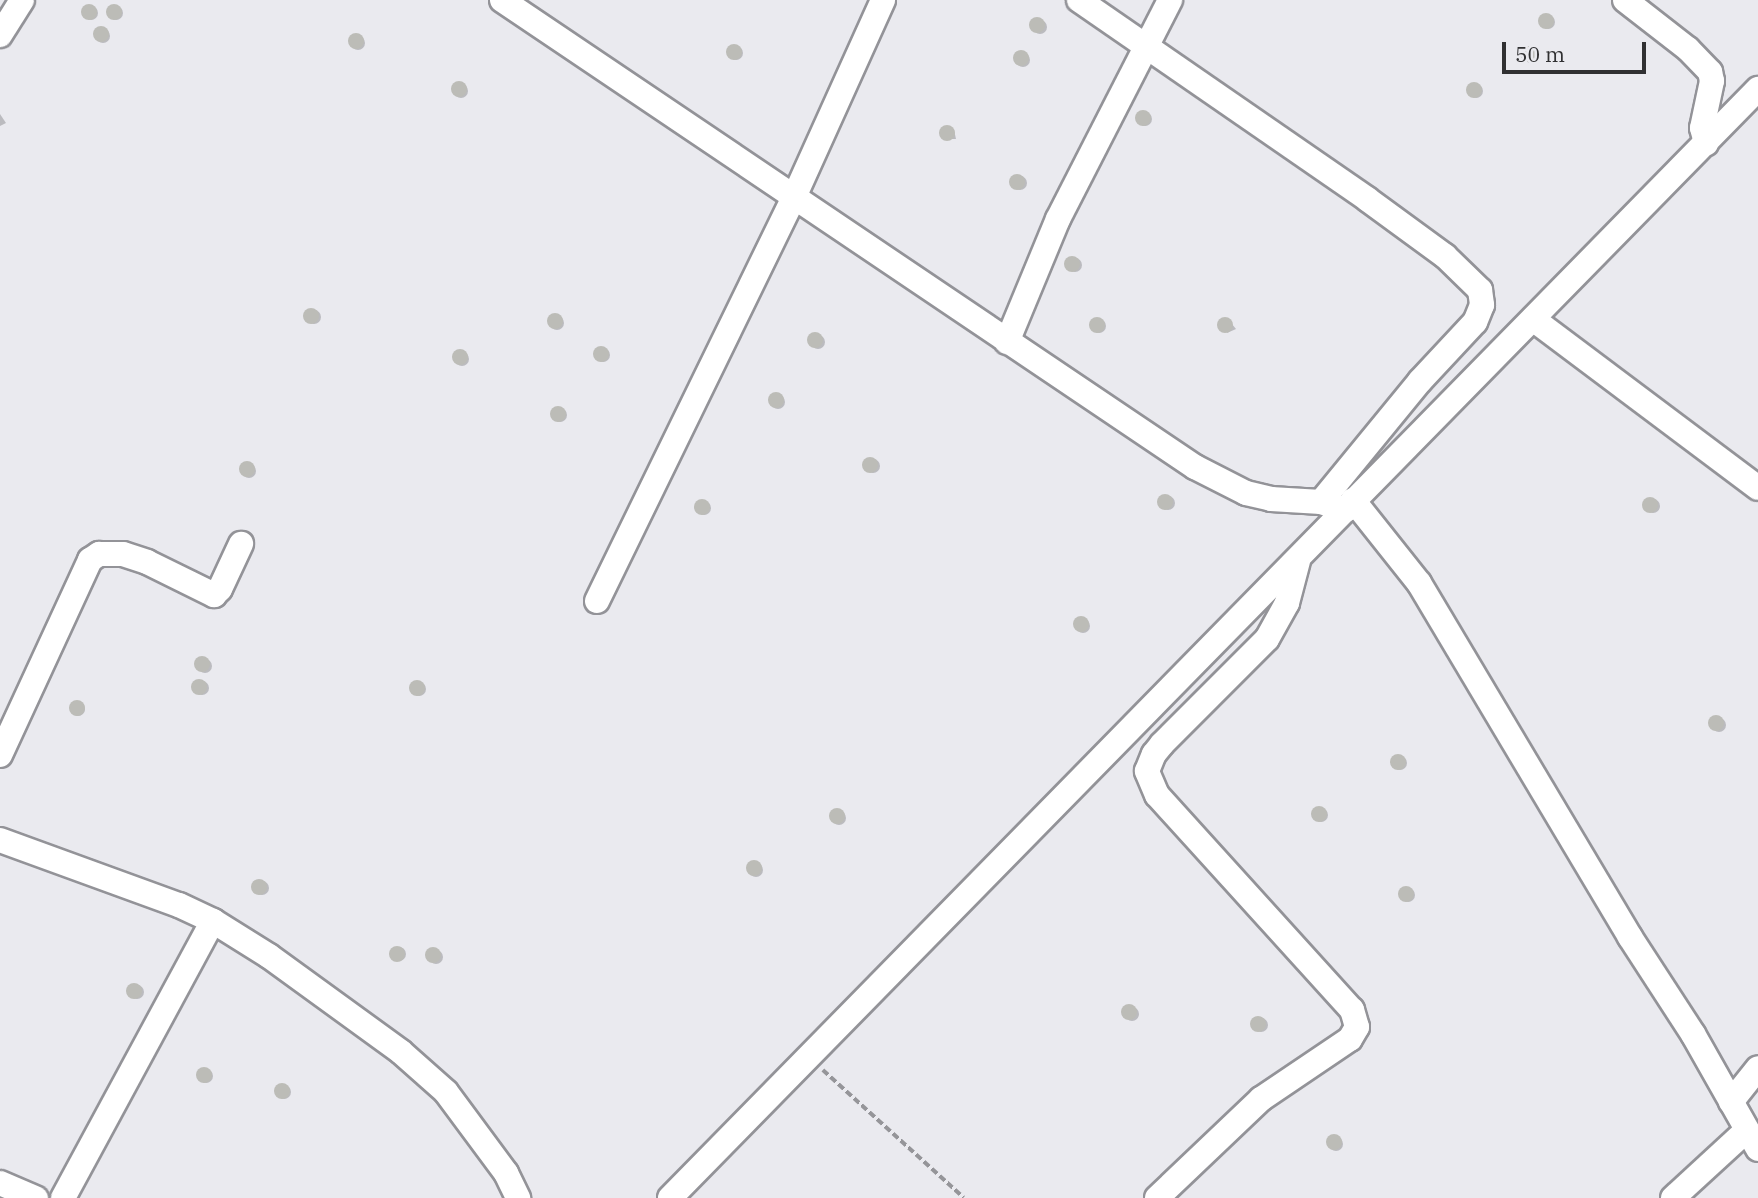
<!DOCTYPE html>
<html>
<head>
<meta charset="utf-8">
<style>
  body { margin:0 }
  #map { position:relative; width:1758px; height:1198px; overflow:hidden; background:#eaeaef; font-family:"IBM Plex Serif",serif }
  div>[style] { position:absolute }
  .shadow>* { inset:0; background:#0003 }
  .round { border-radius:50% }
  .building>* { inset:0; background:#bcbcb7 }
  .path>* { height:3.5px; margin-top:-1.75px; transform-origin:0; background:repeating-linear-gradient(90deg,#959599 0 7px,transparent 0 10.5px) }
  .roads { filter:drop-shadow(2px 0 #939398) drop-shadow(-2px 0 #939398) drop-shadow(0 2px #939398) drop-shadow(0 -2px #939398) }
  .minor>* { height:24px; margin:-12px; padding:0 12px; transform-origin:12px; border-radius:12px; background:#fff }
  span { translate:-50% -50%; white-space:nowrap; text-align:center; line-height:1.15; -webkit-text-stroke:7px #eaeaef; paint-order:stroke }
  .scale { position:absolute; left:1502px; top:42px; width:144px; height:32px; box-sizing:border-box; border:4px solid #303032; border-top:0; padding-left:9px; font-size:21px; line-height:24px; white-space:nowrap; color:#303032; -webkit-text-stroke:5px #eaeaef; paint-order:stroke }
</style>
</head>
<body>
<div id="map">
  <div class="shadow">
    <i class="round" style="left:109px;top:6px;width:14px;height:14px"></i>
    <i class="round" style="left:84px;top:6px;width:14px;height:14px"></i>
    <i class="round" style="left:1541px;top:15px;width:14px;height:14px"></i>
    <i class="round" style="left:1033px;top:20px;width:14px;height:14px"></i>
    <i class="round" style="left:96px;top:29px;width:14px;height:14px"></i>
    <i class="round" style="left:351px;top:36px;width:14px;height:14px"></i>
    <i class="round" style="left:729px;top:46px;width:14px;height:14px"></i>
    <i class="round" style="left:1524px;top:49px;width:14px;height:14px"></i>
    <i class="round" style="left:1016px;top:53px;width:14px;height:14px"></i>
    <i class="round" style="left:454px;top:84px;width:14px;height:14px"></i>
    <i class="round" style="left:1469px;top:84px;width:14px;height:14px"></i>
    <i class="round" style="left:1138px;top:112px;width:14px;height:14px"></i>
    <i style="clip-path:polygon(0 114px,6px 123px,0 126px)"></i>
    <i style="clip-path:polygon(944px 127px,954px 130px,956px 139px,944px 139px,940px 135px)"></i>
    <i class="round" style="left:1013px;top:176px;width:14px;height:14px"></i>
    <i class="round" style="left:1068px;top:258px;width:14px;height:14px"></i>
    <i class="round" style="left:307px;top:310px;width:14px;height:14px"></i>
    <i class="round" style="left:550px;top:316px;width:14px;height:14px"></i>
    <i style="clip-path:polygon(1227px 318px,1236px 329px,1227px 333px,1220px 322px)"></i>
    <i class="round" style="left:1092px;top:319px;width:14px;height:14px"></i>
    <i class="round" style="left:811px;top:335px;width:14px;height:14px"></i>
    <i class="round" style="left:596px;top:348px;width:14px;height:14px"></i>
    <i class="round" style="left:455px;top:352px;width:14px;height:14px"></i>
    <i class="round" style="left:771px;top:395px;width:14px;height:14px"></i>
    <i class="round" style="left:553px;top:408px;width:14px;height:14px"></i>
    <i class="round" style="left:866px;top:459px;width:14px;height:14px"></i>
    <i class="round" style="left:242px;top:464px;width:14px;height:14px"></i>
    <i class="round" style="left:1161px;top:496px;width:14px;height:14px"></i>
    <i class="round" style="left:1646px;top:499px;width:14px;height:14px"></i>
    <i class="round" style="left:697px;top:501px;width:14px;height:14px"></i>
    <i class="round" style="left:1076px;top:619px;width:14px;height:14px"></i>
    <i class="round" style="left:198px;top:659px;width:14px;height:14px"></i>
    <i class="round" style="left:195px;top:681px;width:14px;height:14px"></i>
    <i class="round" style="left:412px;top:682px;width:14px;height:14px"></i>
    <i class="round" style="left:71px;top:702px;width:14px;height:14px"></i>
    <i class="round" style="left:1712px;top:718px;width:14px;height:14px"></i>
    <i class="round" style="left:1393px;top:756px;width:14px;height:14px"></i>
    <i class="round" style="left:1314px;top:808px;width:14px;height:14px"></i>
    <i class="round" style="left:832px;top:811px;width:14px;height:14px"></i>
    <i class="round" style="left:749px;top:863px;width:14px;height:14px"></i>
    <i class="round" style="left:255px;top:881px;width:14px;height:14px"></i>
    <i class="round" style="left:1401px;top:888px;width:14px;height:14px"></i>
    <i class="round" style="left:392px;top:947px;width:14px;height:14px"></i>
    <i class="round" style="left:429px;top:950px;width:14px;height:14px"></i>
    <i class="round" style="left:130px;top:985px;width:14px;height:14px"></i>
    <i class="round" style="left:1125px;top:1007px;width:14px;height:14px"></i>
    <i class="round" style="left:1254px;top:1018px;width:14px;height:14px"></i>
    <i class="round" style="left:199px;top:1069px;width:14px;height:14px"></i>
    <i class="round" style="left:277px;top:1085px;width:14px;height:14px"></i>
    <i class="round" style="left:1329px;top:1137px;width:14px;height:14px"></i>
  </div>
  <div class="building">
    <i class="round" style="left:106px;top:4px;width:16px;height:16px"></i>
    <i class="round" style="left:81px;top:4px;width:16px;height:16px"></i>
    <i class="round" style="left:1538px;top:13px;width:16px;height:16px"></i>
    <i class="round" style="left:1029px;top:17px;width:16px;height:16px"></i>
    <i class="round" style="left:93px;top:26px;width:16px;height:16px"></i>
    <i class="round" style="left:348px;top:33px;width:16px;height:16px"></i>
    <i class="round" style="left:726px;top:44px;width:16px;height:16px"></i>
    <i class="round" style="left:1520px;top:46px;width:16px;height:16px"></i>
    <i class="round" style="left:1013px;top:50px;width:16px;height:16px"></i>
    <i class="round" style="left:451px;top:81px;width:16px;height:16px"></i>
    <i class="round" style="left:1466px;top:82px;width:16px;height:16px"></i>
    <i class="round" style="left:1135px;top:110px;width:16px;height:16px"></i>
    <i class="round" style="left:939px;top:125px;width:16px;height:16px"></i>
    <i class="round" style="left:1009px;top:174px;width:16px;height:16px"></i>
    <i class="round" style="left:1064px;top:256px;width:16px;height:16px"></i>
    <i class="round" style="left:303px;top:308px;width:16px;height:16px"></i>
    <i class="round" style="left:547px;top:313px;width:16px;height:16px"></i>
    <i class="round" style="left:1089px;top:317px;width:16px;height:16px"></i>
    <i class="round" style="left:1217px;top:317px;width:16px;height:16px"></i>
    <i class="round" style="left:807px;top:332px;width:16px;height:16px"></i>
    <i class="round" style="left:593px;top:346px;width:16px;height:16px"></i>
    <i class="round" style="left:452px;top:349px;width:16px;height:16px"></i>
    <i class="round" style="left:768px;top:392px;width:16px;height:16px"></i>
    <i class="round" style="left:550px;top:406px;width:16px;height:16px"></i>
    <i class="round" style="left:862px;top:457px;width:16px;height:16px"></i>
    <i class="round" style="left:239px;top:461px;width:16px;height:16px"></i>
    <i class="round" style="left:1157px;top:494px;width:16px;height:16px"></i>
    <i class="round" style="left:1642px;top:497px;width:16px;height:16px"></i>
    <i class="round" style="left:694px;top:499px;width:16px;height:16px"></i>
    <i class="round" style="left:1073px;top:616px;width:16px;height:16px"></i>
    <i class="round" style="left:194px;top:656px;width:16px;height:16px"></i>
    <i class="round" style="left:191px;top:679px;width:16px;height:16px"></i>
    <i class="round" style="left:409px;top:680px;width:16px;height:16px"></i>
    <i class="round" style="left:69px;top:700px;width:16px;height:16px"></i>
    <i class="round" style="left:1708px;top:715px;width:16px;height:16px"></i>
    <i class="round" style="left:1390px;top:754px;width:16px;height:16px"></i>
    <i class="round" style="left:1311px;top:806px;width:16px;height:16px"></i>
    <i class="round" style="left:829px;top:808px;width:16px;height:16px"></i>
    <i class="round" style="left:746px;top:860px;width:16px;height:16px"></i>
    <i class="round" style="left:251px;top:879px;width:16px;height:16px"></i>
    <i class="round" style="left:1398px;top:886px;width:16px;height:16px"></i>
    <i class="round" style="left:389px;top:946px;width:16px;height:16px"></i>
    <i class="round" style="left:425px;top:947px;width:16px;height:16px"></i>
    <i class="round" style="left:126px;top:983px;width:16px;height:16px"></i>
    <i class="round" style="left:1121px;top:1004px;width:16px;height:16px"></i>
    <i class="round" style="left:1250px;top:1016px;width:16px;height:16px"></i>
    <i class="round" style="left:196px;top:1067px;width:16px;height:16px"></i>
    <i class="round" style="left:274px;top:1083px;width:16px;height:16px"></i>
    <i class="round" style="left:1326px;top:1134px;width:16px;height:16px"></i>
  </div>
  <div class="path">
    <i style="left:823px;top:1070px;width:190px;rotate:42.2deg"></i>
  </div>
  <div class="roads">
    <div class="minor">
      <i style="left:502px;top:0;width:836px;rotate:33.98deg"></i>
      <i style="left:1195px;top:467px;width:57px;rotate:27deg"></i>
      <i style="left:1246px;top:493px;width:26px;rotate:13deg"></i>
      <i style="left:1271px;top:499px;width:50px;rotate:3.4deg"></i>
      <i style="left:1321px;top:502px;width:26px;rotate:18deg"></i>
      <i style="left:1079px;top:0;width:350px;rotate:34.6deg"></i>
      <i style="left:1367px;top:199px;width:97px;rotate:36.2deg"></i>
      <i style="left:1445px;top:256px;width:49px;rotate:44.2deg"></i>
      <i style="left:1480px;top:290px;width:15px;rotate:82deg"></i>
      <i style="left:1482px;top:305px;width:18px;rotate:112deg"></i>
      <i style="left:1475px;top:322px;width:81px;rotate:133deg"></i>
      <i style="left:1420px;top:381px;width:156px;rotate:129.3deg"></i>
      <i style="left:1625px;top:0;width:80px;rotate:37.9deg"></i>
      <i style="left:1688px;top:49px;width:32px;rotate:46deg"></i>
      <i style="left:1710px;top:72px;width:9px;rotate:77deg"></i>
      <i style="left:1712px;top:81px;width:48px;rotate:102deg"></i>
      <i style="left:1702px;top:128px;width:16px;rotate:75deg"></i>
      <i style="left:0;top:35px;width:41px;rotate:-57.8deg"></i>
      <i style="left:1533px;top:319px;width:281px;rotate:36.9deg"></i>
      <i style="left:1007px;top:342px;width:133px;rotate:-67.5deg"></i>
      <i style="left:1058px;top:219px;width:246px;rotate:-62.9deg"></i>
      <i style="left:1353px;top:500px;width:106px;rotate:51.5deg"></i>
      <i style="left:1419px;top:583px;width:412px;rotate:59.2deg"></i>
      <i style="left:1630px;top:937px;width:116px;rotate:57deg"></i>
      <i style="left:1693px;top:1034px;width:132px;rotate:60.5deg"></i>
      <i style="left:597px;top:601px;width:452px;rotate:-64deg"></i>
      <i style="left:795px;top:195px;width:214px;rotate:-65.7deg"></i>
      <i style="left:0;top:755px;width:215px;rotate:-65.2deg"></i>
      <i style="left:90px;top:560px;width:11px;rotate:-34deg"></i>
      <i style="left:99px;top:554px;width:24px"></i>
      <i style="left:123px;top:554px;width:25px;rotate:18deg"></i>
      <i style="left:147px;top:562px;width:75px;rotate:26.2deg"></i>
      <i style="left:214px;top:595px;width:8px;rotate:-45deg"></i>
      <i style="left:220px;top:589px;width:50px;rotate:-65deg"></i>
      <i style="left:0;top:840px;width:190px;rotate:20deg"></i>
      <i style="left:179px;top:905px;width:38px;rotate:25deg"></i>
      <i style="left:213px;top:921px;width:66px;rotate:32deg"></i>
      <i style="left:269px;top:956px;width:163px;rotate:36deg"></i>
      <i style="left:401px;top:1052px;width:60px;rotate:41.6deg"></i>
      <i style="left:446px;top:1092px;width:101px;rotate:53.5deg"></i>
      <i style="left:506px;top:1173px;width:28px;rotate:64deg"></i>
      <i style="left:1731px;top:1102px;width:43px;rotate:-51.5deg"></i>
      <i style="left:0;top:1183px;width:39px;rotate:23deg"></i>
      <i style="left:63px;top:1198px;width:315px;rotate:-61.6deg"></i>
      <i style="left:670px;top:1198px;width:1554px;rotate:-45.55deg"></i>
      <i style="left:1157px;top:1198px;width:144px;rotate:-43.6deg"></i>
      <i style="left:1261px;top:1099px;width:107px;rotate:-34deg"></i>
      <i style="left:1350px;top:1039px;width:14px;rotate:-60deg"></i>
      <i style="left:1357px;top:1027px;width:18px;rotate:-106deg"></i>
      <i style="left:1352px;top:1010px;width:290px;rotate:-132.2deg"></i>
      <i style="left:1157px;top:795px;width:26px;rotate:-113deg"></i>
      <i style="left:1147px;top:771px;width:18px;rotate:-68deg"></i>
      <i style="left:1154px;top:754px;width:13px;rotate:-51deg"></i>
      <i style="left:1162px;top:744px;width:148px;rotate:-45deg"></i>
      <i style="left:1267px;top:639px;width:41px;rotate:-60.9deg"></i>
      <i style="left:1287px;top:603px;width:43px;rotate:-75.3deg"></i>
      <i style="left:1673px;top:1198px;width:100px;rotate:-42.6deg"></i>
    </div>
  </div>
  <div class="scale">50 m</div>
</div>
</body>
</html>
